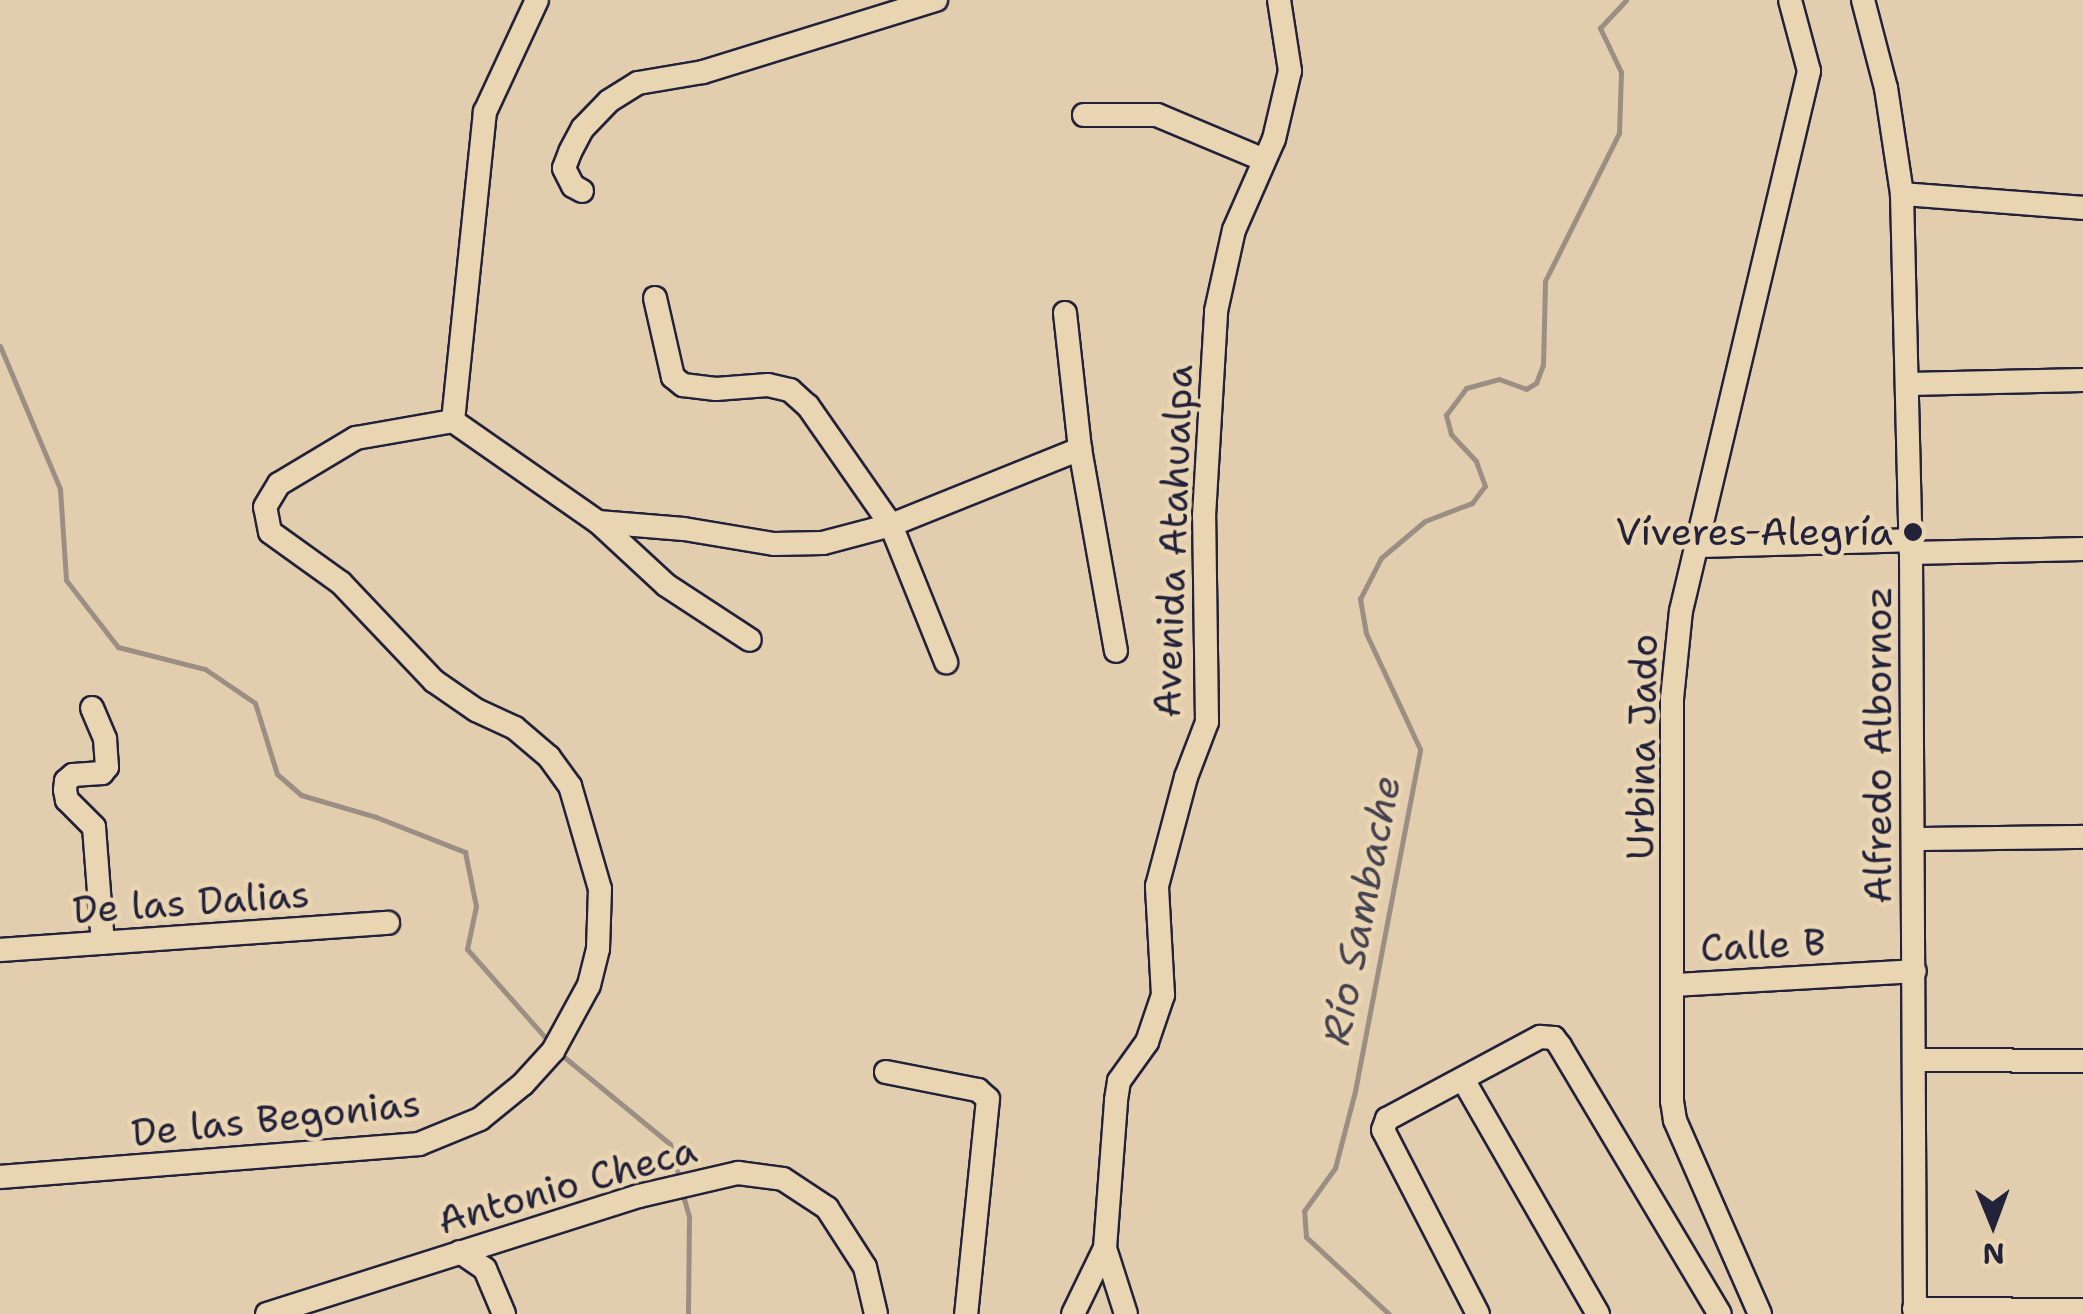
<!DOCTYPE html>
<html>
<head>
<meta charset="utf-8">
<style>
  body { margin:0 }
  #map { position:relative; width:2083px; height:1314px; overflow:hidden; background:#e2ceae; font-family:"Shantell Sans",sans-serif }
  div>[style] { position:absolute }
  .stream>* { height:5px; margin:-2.5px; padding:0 2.5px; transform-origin:2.5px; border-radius:2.5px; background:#9b8f84 }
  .roads { filter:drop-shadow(2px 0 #22223b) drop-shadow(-2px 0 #22223b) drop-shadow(0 2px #22223b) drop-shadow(0 -2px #22223b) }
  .minor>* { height:22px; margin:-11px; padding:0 11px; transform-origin:11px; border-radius:11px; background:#ead5b3 }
  .dots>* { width:28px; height:28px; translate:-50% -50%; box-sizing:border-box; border:5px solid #ead5b3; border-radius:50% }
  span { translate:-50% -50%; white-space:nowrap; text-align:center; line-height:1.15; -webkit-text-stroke:9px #ead5b3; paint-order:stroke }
  .poi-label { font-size:38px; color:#22223b }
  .right { translate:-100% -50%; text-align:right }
  .street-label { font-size:38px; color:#22223b }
  .water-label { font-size:40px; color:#464351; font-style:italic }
  .north { position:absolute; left:1943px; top:1174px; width:100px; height:100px; -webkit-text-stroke:8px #ead5b3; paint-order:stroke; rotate:179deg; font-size:28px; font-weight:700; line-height:40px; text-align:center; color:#22223b }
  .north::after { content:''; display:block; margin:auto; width:35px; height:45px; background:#22223b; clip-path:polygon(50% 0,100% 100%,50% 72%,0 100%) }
</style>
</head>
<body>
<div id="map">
  <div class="stream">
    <i style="left:0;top:346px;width:155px;rotate:67.2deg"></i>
    <i style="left:60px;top:489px;width:91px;rotate:86.2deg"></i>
    <i style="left:66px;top:580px;width:85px;rotate:52.2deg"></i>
    <i style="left:118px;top:647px;width:90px;rotate:14.2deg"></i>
    <i style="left:205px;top:669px;width:60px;rotate:34.2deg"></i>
    <i style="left:255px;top:703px;width:74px;rotate:72.8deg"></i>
    <i style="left:277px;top:774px;width:32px;rotate:41deg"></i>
    <i style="left:301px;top:795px;width:78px;rotate:16.3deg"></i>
    <i style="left:376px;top:817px;width:96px;rotate:21.5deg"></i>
    <i style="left:465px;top:852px;width:55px;rotate:78.5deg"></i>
    <i style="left:476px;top:906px;width:44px;rotate:101.8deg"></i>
    <i style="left:467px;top:949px;width:127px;rotate:48.5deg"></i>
    <i style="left:558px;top:1052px;width:145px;rotate:39.4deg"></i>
    <i style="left:670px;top:1144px;width:39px;rotate:75deg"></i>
    <i style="left:682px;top:1192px;width:26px;rotate:74deg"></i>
    <i style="left:689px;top:1217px;width:97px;rotate:90.6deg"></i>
    <i style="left:1389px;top:1314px;width:113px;rotate:-137.1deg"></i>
    <i style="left:1306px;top:1237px;width:26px;rotate:-94deg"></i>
    <i style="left:1304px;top:1211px;width:53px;rotate:-54.2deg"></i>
    <i style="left:1335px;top:1168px;width:80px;rotate:-75.4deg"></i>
    <i style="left:1355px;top:1091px;width:348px;rotate:-79.2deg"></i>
    <i style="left:1420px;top:749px;width:128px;rotate:-115deg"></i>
    <i style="left:1366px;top:633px;width:35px;rotate:-100deg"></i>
    <i style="left:1360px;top:599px;width:46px;rotate:-62.9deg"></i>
    <i style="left:1381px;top:558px;width:57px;rotate:-40.1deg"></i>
    <i style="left:1425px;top:521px;width:50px;rotate:-21deg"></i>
    <i style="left:1472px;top:503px;width:21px;rotate:-53deg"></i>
    <i style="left:1485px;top:486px;width:27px;rotate:-110deg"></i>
    <i style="left:1476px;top:461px;width:37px;rotate:-133deg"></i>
    <i style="left:1451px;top:434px;width:20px;rotate:-105deg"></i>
    <i style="left:1446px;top:415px;width:34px;rotate:-53deg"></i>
    <i style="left:1466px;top:388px;width:34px;rotate:-15deg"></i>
    <i style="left:1499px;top:379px;width:29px;rotate:20deg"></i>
    <i style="left:1526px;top:389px;width:12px;rotate:-31deg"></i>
    <i style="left:1536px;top:383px;width:19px;rotate:-69deg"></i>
    <i style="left:1543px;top:365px;width:84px;rotate:-88.6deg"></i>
    <i style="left:1545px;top:281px;width:165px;rotate:-63.4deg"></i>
    <i style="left:1619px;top:133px;width:61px;rotate:-88.1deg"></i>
    <i style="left:1621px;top:72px;width:49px;rotate:-115.5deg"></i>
    <i style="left:1600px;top:28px;width:38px;rotate:-47deg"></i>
  </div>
  <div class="roads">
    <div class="minor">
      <i style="left:1863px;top:0;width:91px;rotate:75.4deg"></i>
      <i style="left:1886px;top:88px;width:107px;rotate:81.4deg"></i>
      <i style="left:1902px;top:194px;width:359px;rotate:88.6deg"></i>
      <i style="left:1911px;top:553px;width:761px;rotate:89.7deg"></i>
      <i style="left:1084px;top:115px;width:73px"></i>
      <i style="left:1157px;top:115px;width:116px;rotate:22.8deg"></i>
      <i style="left:582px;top:191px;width:10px;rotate:-151deg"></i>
      <i style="left:573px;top:186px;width:20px;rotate:-117deg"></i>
      <i style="left:564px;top:168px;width:17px;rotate:-69deg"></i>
      <i style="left:570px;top:152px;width:27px;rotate:-62deg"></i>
      <i style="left:583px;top:128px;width:37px;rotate:-46deg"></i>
      <i style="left:609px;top:101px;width:34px;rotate:-32deg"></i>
      <i style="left:638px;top:83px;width:66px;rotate:-9.6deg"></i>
      <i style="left:703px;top:72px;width:244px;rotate:-17.2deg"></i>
      <i style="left:1902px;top:194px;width:182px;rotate:4.4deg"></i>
      <i style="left:655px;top:298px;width:81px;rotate:77.2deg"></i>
      <i style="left:673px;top:377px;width:13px;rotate:39deg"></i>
      <i style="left:683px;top:385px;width:33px;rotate:7deg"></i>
      <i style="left:716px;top:389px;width:52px;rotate:-4.4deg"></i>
      <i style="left:768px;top:385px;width:23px;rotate:13deg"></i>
      <i style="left:790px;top:390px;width:24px;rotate:42deg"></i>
      <i style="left:808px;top:406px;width:145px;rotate:55.1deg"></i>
      <i style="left:891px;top:525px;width:148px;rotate:68.1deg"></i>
      <i style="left:1065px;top:313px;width:137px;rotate:83.7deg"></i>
      <i style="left:1080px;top:449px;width:205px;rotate:79.9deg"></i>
      <i style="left:1909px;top:384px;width:174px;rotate:-1.3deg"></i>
      <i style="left:453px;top:421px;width:311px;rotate:-84.1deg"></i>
      <i style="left:485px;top:112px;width:123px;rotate:-65.1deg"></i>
      <i style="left:598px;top:522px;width:93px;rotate:42.8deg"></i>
      <i style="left:666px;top:585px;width:100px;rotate:33.2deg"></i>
      <i style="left:1700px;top:546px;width:210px;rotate:-1.6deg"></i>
      <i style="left:1911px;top:553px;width:172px;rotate:-1.3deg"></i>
      <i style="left:92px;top:708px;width:34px;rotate:67deg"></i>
      <i style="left:105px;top:739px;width:28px;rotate:86deg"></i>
      <i style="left:107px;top:767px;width:8px;rotate:130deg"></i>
      <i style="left:102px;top:773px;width:29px;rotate:176deg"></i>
      <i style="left:73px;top:775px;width:9px;rotate:139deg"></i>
      <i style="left:66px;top:781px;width:9px;rotate:96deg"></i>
      <i style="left:65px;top:790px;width:10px;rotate:79deg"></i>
      <i style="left:67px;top:800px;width:38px;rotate:45deg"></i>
      <i style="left:94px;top:827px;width:116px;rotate:85.6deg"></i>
      <i style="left:1913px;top:839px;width:170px;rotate:-0.7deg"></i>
      <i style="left:0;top:950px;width:389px;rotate:-4deg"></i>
      <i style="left:1675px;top:985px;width:240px;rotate:-3.3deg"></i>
      <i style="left:1915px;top:1060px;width:168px;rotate:0.3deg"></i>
      <i style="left:886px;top:1072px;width:94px;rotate:11.1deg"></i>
      <i style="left:978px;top:1090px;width:13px;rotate:42deg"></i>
      <i style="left:988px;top:1099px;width:216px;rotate:95.8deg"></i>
      <i style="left:1464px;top:1081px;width:269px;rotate:60.1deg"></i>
      <i style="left:0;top:1177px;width:420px;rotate:-4.5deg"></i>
      <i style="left:419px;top:1144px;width:66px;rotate:-22.3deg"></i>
      <i style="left:480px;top:1119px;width:55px;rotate:-39.1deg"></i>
      <i style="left:523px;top:1084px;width:45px;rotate:-47.7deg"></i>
      <i style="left:553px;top:1051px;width:75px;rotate:-61.4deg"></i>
      <i style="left:589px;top:985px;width:37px;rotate:-76deg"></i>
      <i style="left:598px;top:949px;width:60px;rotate:-88.1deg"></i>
      <i style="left:600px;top:889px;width:107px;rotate:-106.2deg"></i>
      <i style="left:570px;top:786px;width:36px;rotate:-126deg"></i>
      <i style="left:549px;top:757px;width:45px;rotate:-139.5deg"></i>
      <i style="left:515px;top:728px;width:43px;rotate:-155.2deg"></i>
      <i style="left:476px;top:710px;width:51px;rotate:-145.4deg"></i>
      <i style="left:434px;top:681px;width:135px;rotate:-133.5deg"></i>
      <i style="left:341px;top:583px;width:87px;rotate:-144.3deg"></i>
      <i style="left:270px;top:532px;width:25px;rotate:-101deg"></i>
      <i style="left:265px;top:507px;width:27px;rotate:-59deg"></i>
      <i style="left:279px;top:484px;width:90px;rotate:-30.9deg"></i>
      <i style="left:356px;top:438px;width:98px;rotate:-9.9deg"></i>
      <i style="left:453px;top:421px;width:177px;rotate:34.9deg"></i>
      <i style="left:598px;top:522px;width:86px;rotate:4.7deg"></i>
      <i style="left:684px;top:529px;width:91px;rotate:9.5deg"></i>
      <i style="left:774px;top:544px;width:49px;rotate:-1.2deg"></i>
      <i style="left:823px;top:543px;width:70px;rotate:-14.8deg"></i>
      <i style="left:891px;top:525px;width:204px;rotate:-21.9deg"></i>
      <i style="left:460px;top:1252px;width:30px;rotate:34deg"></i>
      <i style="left:485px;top:1269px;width:49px;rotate:67.1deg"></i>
      <i style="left:1914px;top:1309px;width:169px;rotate:0.3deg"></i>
      <i style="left:267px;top:1314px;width:390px;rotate:-17.6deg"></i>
      <i style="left:639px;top:1196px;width:102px;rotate:-13.1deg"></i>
      <i style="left:738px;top:1173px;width:45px;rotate:7.6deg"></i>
      <i style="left:783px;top:1179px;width:53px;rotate:33.4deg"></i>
      <i style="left:827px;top:1208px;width:70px;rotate:57.2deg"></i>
      <i style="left:865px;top:1267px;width:48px;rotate:76.8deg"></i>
      <i style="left:1073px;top:1314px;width:73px;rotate:-64.1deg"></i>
      <i style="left:1126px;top:1314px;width:69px;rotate:-107.7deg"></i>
      <i style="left:1105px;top:1248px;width:148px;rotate:-85.7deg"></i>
      <i style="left:1116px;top:1100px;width:19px;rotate:-81deg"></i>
      <i style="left:1119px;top:1081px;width:48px;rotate:-54.3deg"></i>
      <i style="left:1147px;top:1042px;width:50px;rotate:-71.2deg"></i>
      <i style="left:1163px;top:995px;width:109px;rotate:-93.2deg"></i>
      <i style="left:1157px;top:886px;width:113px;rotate:-75.1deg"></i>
      <i style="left:1186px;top:777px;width:59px;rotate:-69.1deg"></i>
      <i style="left:1207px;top:722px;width:206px;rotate:-90.8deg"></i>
      <i style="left:1204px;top:516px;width:205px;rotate:-86.6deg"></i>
      <i style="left:1216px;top:311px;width:83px;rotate:-77.5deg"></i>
      <i style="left:1234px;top:230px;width:99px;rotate:-66.3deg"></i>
      <i style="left:1274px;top:139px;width:70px;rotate:-76.8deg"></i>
      <i style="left:1290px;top:71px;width:72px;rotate:-98.8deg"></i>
      <i style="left:1478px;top:1314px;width:207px;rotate:-117.3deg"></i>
      <i style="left:1383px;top:1130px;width:12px;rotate:-70deg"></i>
      <i style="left:1387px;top:1119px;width:174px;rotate:-28.2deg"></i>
      <i style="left:1540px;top:1037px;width:14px;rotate:4deg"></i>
      <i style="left:1554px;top:1038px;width:10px;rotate:53deg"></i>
      <i style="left:1560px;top:1046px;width:312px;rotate:59.2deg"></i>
      <i style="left:1760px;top:1314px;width:212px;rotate:-113.7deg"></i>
      <i style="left:1675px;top:1120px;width:19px;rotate:-99deg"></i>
      <i style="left:1672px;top:1101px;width:402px;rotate:-90deg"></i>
      <i style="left:1672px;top:699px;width:88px;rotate:-84.2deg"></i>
      <i style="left:1681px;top:611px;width:555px;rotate:-76.66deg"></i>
      <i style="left:1809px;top:71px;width:73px;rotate:-105deg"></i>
    </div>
  </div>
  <div class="dots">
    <i style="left:1913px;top:532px;background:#22223b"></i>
  </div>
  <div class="poi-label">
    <span class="right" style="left:1893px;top:532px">Víveres Alegría</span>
  </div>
  <div class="street-label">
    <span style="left:1173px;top:541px;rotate:-88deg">Avenida Atahualpa</span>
    <span style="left:1878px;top:745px;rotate:-90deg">Alfredo Albornoz</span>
    <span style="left:1642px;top:747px;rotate:-89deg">Urbina Jado</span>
    <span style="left:191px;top:902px;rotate:-4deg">De las Dalias</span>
    <span style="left:1763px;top:945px;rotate:-3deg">Calle B</span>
    <span style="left:276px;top:1118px;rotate:-6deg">De las Begonias</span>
    <span style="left:567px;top:1185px;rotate:-16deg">Antonio Checa</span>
  </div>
  <div class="water-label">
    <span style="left:1361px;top:910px;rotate:-79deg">Río Sambache</span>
  </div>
  <div class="north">N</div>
</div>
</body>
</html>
